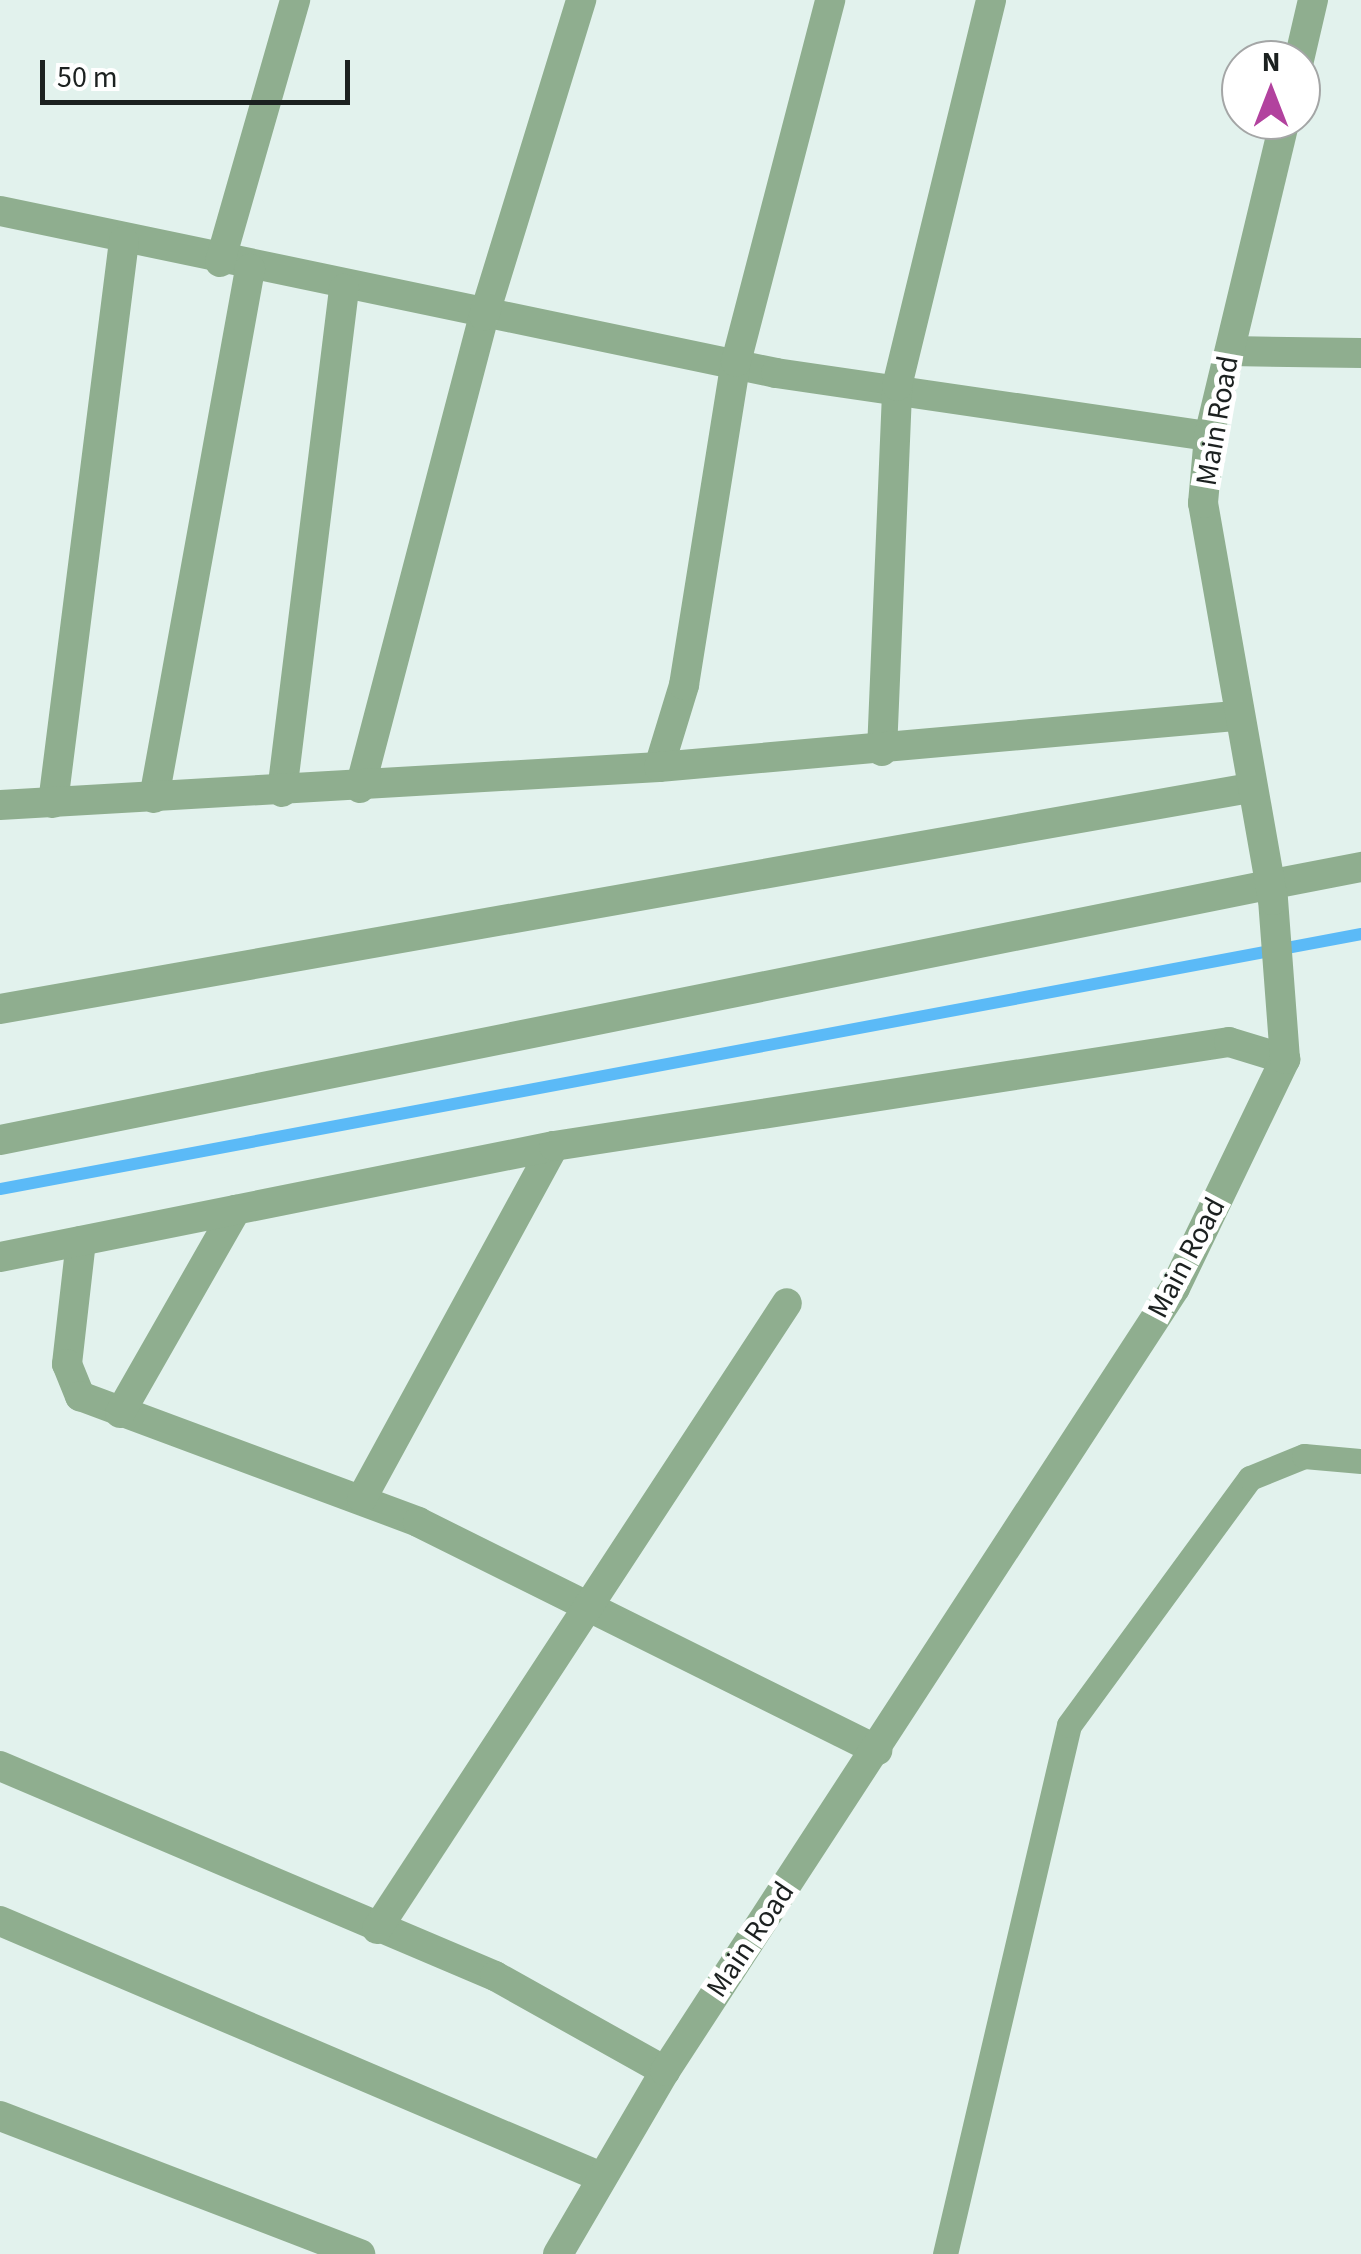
<!DOCTYPE html>
<html>
<head>
<meta charset="utf-8">
<style>
  body { margin:0 }
  #map { position:relative; width:1361px; height:2254px; overflow:hidden; background:#e2f2ed; font-family:"Source Sans 3",sans-serif }
  div>[style] { position:absolute }
  .stream>* { height:12px; margin:-6px; padding:0 6px; transform-origin:6px; border-radius:6px; background:#5bbaf7 }
  .service>* { height:25px; margin:-12.5px; padding:0 12.5px; transform-origin:12.5px; border-radius:12.5px; background:#8fae8f }
  .minor>* { height:30px; margin:-15px; padding:0 15px; transform-origin:15px; border-radius:15px; background:#8fae8f }
  .tertiary>* { height:30px; margin:-15px; padding:0 15px; transform-origin:15px; border-radius:15px; background:#8fae8f }
  span { translate:-50% -50%; white-space:nowrap; text-align:center; line-height:1.15; -webkit-text-stroke:10px #fff; paint-order:stroke }
  .street-label { font-size:30px; color:#1c2120 }
  .north { position:absolute; left:1221px; top:40px; width:100px; height:100px; box-sizing:border-box; background:#fff; border:2px solid #a4a6a6; border-radius:50%; rotate:0deg; font-size:28px; font-weight:700; line-height:40px; text-align:center; color:#1c2120 }
  .north::after { content:''; display:block; margin:auto; width:35px; height:45px; background:#b2429e; clip-path:polygon(50% 0,100% 100%,50% 72%,0 100%) }
  .scale { position:absolute; left:40px; top:60px; width:310px; height:45px; box-sizing:border-box; border:5px solid #1c2120; border-top:0; padding-left:12px; font-size:30px; line-height:35px; white-space:nowrap; color:#1c2120; -webkit-text-stroke:8px #fff; paint-order:stroke }
</style>
</head>
<body>
<div id="map">
  <div class="stream">
    <i style="left:0;top:1189px;width:1385px;rotate:-10.61deg"></i>
  </div>
  <div class="service">
    <i style="left:945px;top:2254px;width:543px;rotate:-76.81deg"></i>
    <i style="left:1069px;top:1725px;width:306px;rotate:-53.8deg"></i>
    <i style="left:1250px;top:1478px;width:58px;rotate:-22.2deg"></i>
    <i style="left:1304px;top:1456px;width:57px;rotate:5deg"></i>
  </div>
  <div class="minor">
    <i style="left:0;top:211px;width:793px;rotate:11.79deg"></i>
    <i style="left:776px;top:373px;width:438px;rotate:8.3deg"></i>
    <i style="left:220px;top:262px;width:273px;rotate:-74deg"></i>
    <i style="left:1230px;top:351px;width:131px;rotate:0.9deg"></i>
    <i style="left:882px;top:751px;width:365px;rotate:-87.6deg"></i>
    <i style="left:897px;top:386px;width:397px;rotate:-76.3deg"></i>
    <i style="left:659px;top:767px;width:86px;rotate:-73deg"></i>
    <i style="left:684px;top:685px;width:327px;rotate:-80.9deg"></i>
    <i style="left:736px;top:362px;width:374px;rotate:-75.4deg"></i>
    <i style="left:360px;top:788px;width:488px;rotate:-75.3deg"></i>
    <i style="left:484px;top:316px;width:331px;rotate:-72.9deg"></i>
    <i style="left:282px;top:792px;width:507px;rotate:-82.97deg"></i>
    <i style="left:154px;top:798px;width:538px;rotate:-79.71deg"></i>
    <i style="left:53px;top:803px;width:566px;rotate:-82.8deg"></i>
    <i style="left:0;top:805px;width:660px;rotate:-3.3deg"></i>
    <i style="left:659px;top:767px;width:578px;rotate:-5.06deg"></i>
    <i style="left:1268px;top:885px;width:95px;rotate:-11deg"></i>
    <i style="left:0;top:1009px;width:1268px;rotate:-10.03deg"></i>
    <i style="left:81px;top:1241px;width:124px;rotate:96.5deg"></i>
    <i style="left:67px;top:1364px;width:35px;rotate:68deg"></i>
    <i style="left:80px;top:1396px;width:361px;rotate:20.4deg"></i>
    <i style="left:418px;top:1522px;width:513px;rotate:26.42deg"></i>
    <i style="left:120px;top:1413px;width:234px;rotate:-60.3deg"></i>
    <i style="left:362px;top:1498px;width:401px;rotate:-61.4deg"></i>
    <i style="left:0;top:1766px;width:538px;rotate:22.99deg"></i>
    <i style="left:495px;top:1976px;width:195px;rotate:29.2deg"></i>
    <i style="left:0;top:1921px;width:653px;rotate:23.07deg"></i>
    <i style="left:377px;top:1929px;width:748px;rotate:-56.78deg"></i>
    <i style="left:0;top:2116px;width:386px;rotate:21deg"></i>
  </div>
  <div class="tertiary">
    <i style="left:1299px;top:60px;width:62px;rotate:-76.9deg"></i>
    <i style="left:0;top:1140px;width:1293px;rotate:-11.37deg"></i>
    <i style="left:0;top:1257px;width:565px;rotate:-11.33deg"></i>
    <i style="left:554px;top:1146px;width:683px;rotate:-8.76deg"></i>
    <i style="left:1229px;top:1042px;width:59px;rotate:16.9deg"></i>
    <i style="left:558px;top:2254px;width:212px;rotate:-59.7deg"></i>
    <i style="left:665px;top:2071px;width:934px;rotate:-56.92deg"></i>
    <i style="left:1175px;top:1288px;width:254px;rotate:-64.3deg"></i>
    <i style="left:1285px;top:1059px;width:159px;rotate:-94.3deg"></i>
    <i style="left:1273px;top:900px;width:403px;rotate:-100deg"></i>
    <i style="left:1203px;top:503px;width:67px;rotate:-84.9deg"></i>
    <i style="left:1209px;top:436px;width:325px;rotate:-76.5deg"></i>
  </div>
  <div class="street-label">
    <span style="left:1218px;top:421px;rotate:-80deg">Main Road</span>
    <span style="left:1187px;top:1258px;rotate:-62deg">Main Road</span>
    <span style="left:751px;top:1940px;rotate:-56deg">Main Road</span>
  </div>
  <div class="north">N</div>
  <div class="scale">50 m</div>
</div>
</body>
</html>
